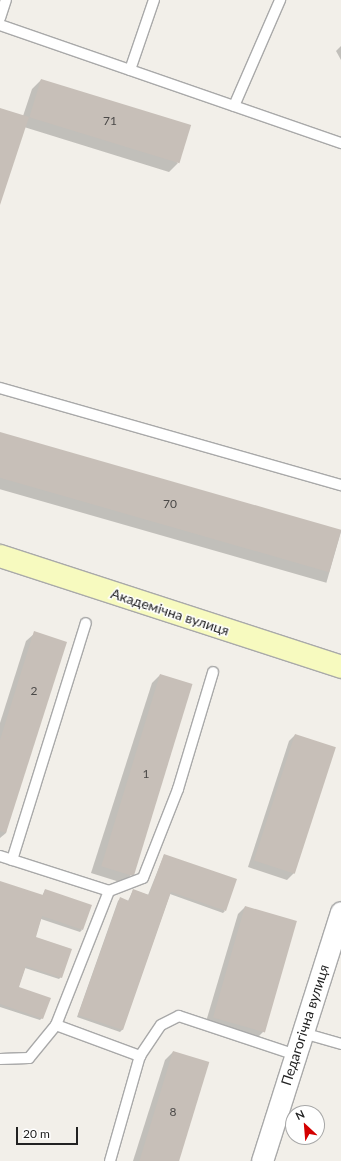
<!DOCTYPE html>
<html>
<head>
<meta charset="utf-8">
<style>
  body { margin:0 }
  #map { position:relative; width:341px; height:1161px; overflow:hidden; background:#f2efe9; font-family:Lato,sans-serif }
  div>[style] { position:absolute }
  .shadow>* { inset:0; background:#0003; transform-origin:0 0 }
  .building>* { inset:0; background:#c7bfb8; transform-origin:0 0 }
  .roads { filter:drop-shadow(1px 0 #a9a9a9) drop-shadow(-1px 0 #a9a9a9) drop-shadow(0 1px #a9a9a9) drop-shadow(0 -1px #a9a9a9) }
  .lane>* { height:10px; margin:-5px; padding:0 5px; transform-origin:5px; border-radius:5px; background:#fff }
  .street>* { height:21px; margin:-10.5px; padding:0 10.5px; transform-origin:10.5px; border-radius:10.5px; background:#fff }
  .secondary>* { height:22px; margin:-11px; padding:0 11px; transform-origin:11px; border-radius:11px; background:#f7fabf }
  span { translate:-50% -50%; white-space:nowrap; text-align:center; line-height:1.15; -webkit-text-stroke:3px #fff; paint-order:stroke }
  .number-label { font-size:12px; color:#4b4948 }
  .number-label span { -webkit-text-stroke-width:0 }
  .street-label { font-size:14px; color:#222 }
  .north { position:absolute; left:285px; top:1105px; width:40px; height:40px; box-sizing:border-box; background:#fff; border:1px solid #a7a7a7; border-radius:50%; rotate:334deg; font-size:11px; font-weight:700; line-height:16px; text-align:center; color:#222 }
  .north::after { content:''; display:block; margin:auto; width:14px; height:18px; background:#d40000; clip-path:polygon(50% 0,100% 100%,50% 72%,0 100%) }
  .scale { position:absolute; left:16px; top:1127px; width:62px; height:18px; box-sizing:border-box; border:2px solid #222; border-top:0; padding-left:5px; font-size:12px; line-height:14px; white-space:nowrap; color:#222; -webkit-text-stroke:3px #fff; paint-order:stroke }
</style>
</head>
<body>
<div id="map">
  <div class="shadow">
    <i style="clip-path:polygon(341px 46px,341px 60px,336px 51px)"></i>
    <i style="clip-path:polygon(41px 80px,178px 163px,169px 172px,24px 127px,0 203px,0 109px,23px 116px,32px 89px)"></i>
    <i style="left:0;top:433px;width:355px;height:54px;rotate:16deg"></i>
    <i style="clip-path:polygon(35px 633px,6px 833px,0 838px,0 723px,26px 641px)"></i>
    <i style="clip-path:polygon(160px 675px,131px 875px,123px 883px,91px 873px,152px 683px)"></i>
    <i style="clip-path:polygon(295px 735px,294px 873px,287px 880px,248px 867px,289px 741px)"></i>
    <i style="clip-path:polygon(164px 855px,225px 911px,223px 913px,170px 894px,122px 1030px,120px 1032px,77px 1017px,118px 901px,120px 899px,128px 901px,133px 890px,148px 895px)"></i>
    <i style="clip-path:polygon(0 882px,42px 896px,45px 890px,82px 930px,80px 932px,41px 919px,35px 937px,61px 977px,59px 979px,25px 968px,18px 988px,42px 1018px,40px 1020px,0 1007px)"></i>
    <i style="clip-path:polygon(245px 907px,263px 1032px,255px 1040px,205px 1025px,238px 914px)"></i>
    <i style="clip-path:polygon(173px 1052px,176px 1161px,133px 1161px,165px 1060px)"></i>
  </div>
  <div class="building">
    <i style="left:41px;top:79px;width:157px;height:40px;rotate:17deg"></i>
    <i style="clip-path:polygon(0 108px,29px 117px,0 205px)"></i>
    <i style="left:0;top:432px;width:355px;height:44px;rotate:16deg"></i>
    <i style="clip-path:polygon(34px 631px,67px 642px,6px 833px,0 831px,0 740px)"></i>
    <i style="left:160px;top:674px;width:34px;height:201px;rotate:17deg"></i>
    <i style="left:295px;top:734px;width:43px;height:133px;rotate:18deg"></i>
    <i style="clip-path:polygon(164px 854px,237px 879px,226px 911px,171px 892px,123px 1030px,78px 1015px,120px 897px,129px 901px,133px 889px,149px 895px)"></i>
    <i style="clip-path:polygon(0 881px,43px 895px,45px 889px,92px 905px,83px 930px,42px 916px,36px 937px,72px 949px,62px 978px,26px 966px,19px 987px,51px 998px,43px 1019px,0 1004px)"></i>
    <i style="left:245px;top:906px;width:54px;height:116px;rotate:16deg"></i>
    <i style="left:173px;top:1051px;width:38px;height:115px;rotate:17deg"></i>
  </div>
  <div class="roads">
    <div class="lane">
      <i style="left:0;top:18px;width:19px;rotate:-72deg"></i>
      <i style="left:0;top:25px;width:361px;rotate:19.1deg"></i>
      <i style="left:130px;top:70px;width:74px;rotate:-71.1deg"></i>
      <i style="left:234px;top:106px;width:116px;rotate:-66.5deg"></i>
      <i style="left:0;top:388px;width:355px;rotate:15.9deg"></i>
      <i style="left:0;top:856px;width:114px;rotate:17.8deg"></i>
      <i style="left:109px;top:891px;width:36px;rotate:-21deg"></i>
      <i style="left:143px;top:878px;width:96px;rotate:-68.5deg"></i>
      <i style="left:178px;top:789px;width:122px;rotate:-73.3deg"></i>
      <i style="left:12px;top:860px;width:248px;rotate:-72.7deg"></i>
      <i style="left:56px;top:1025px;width:90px;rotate:20.3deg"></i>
      <i style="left:303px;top:1033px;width:40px;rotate:16deg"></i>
      <i style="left:0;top:1059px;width:29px;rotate:-2deg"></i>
      <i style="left:29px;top:1058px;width:43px;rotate:-50.7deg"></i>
      <i style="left:56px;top:1025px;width:144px;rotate:-68.4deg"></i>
      <i style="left:110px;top:1161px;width:109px;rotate:-74.1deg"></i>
      <i style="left:140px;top:1056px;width:37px;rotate:-56deg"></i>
      <i style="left:161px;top:1025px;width:20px;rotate:-27deg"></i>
      <i style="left:179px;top:1016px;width:123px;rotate:18.4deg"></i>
    </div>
    <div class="street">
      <i style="left:262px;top:1161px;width:261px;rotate:-72.4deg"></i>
    </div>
    <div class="secondary">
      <i style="left:0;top:556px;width:359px;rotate:18deg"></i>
    </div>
  </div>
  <div class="number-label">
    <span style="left:110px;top:121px">71</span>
    <span style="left:170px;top:504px">70</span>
    <span style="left:34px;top:691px">2</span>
    <span style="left:146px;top:774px">1</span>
    <span style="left:173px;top:1112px">8</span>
  </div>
  <div class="street-label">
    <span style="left:170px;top:612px;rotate:18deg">Академічна вулиця</span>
    <span style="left:305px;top:1025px;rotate:-72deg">Педагогічна вулиця</span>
  </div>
  <div class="north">N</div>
  <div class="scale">20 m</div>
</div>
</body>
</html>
